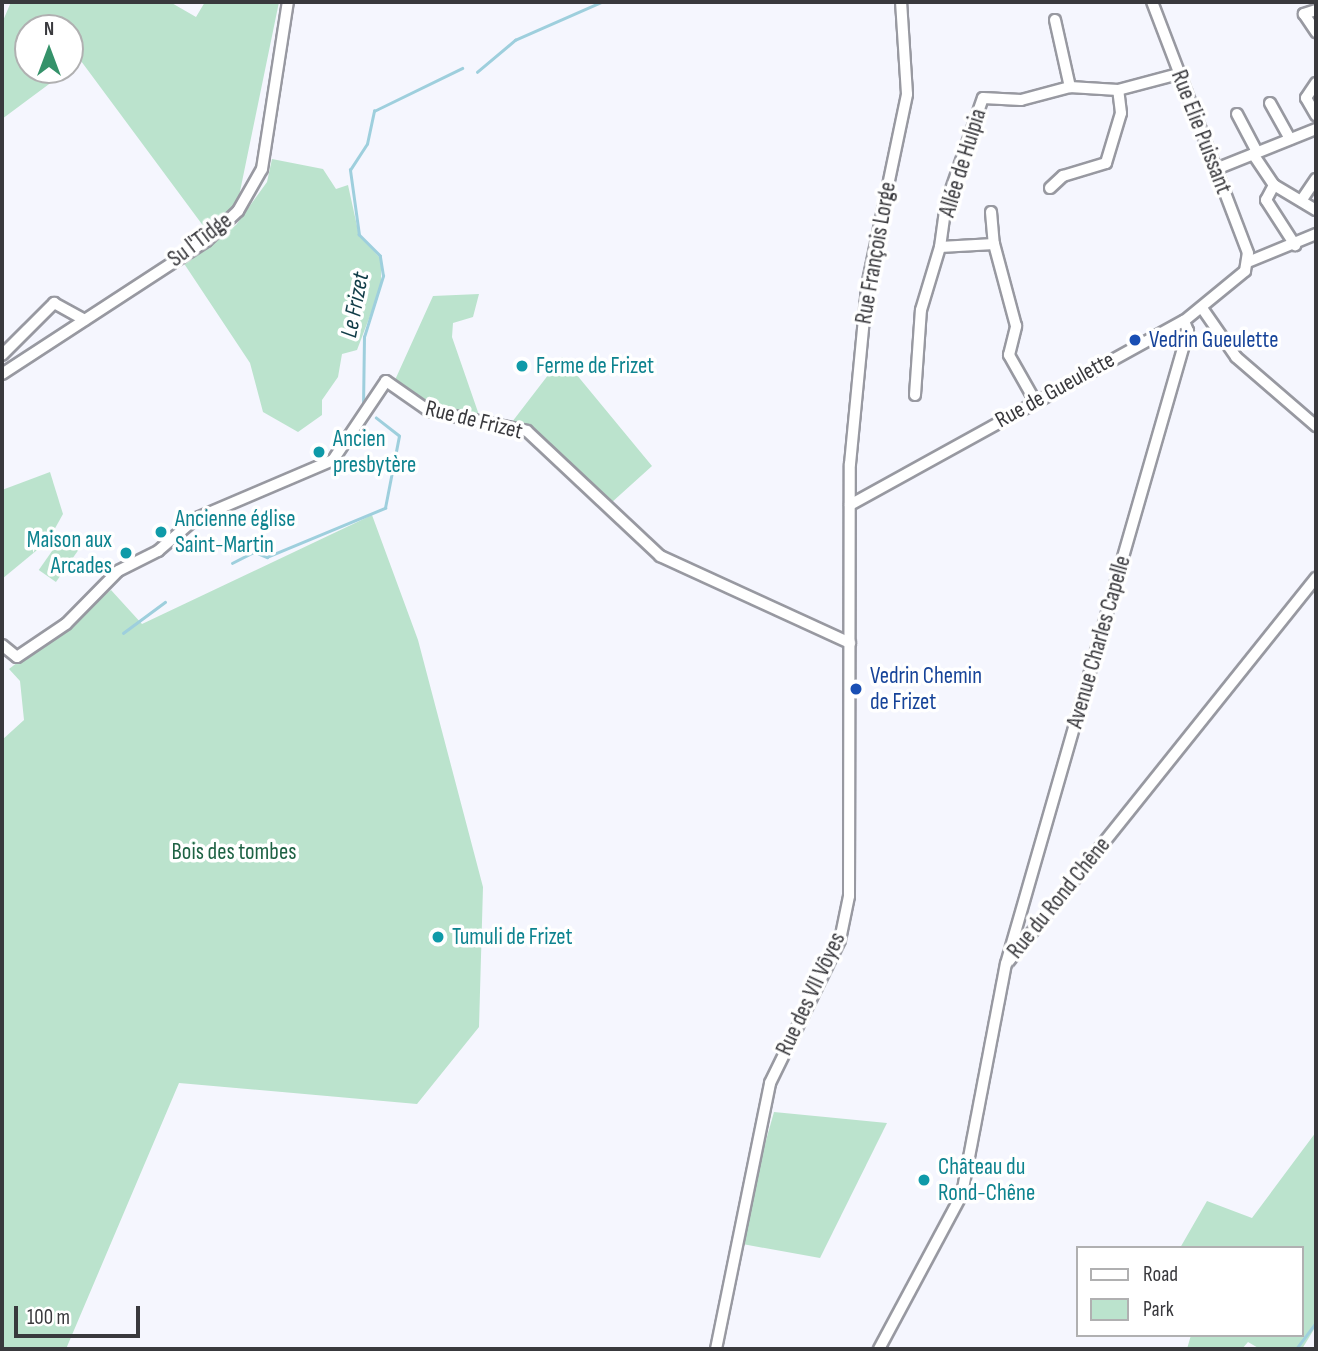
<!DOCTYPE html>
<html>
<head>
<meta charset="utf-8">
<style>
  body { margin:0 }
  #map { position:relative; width:1318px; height:1351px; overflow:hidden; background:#f5f6fe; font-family:"Sofia Sans Condensed",sans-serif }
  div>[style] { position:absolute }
  .green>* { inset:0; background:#bbe3cd; transform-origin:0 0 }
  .stream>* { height:2.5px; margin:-1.25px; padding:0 1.25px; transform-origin:1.25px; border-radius:1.25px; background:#9ecfdd }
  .roads { filter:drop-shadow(2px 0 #9899a1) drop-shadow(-2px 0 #9899a1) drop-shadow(0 2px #9899a1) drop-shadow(0 -2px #9899a1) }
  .minor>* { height:10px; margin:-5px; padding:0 5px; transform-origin:5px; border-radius:5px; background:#fff }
  .dots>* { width:19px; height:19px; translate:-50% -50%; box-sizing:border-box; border:4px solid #fff; border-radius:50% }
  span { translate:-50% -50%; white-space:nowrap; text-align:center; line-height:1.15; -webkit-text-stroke:7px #fff; paint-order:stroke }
  .street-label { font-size:23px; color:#39393d }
  .transit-label { font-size:23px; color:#164399 }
  .left { translate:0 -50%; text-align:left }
  .culture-label { font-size:23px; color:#0d838f }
  .right { translate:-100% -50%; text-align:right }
  .park-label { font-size:23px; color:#1e6244 }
  .water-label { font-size:24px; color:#113d48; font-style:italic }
  .frame { position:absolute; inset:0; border:4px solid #39393d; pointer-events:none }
  .legend { position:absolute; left:1076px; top:1246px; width:228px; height:91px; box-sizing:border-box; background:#fff; border:2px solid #b0b0b1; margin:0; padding:9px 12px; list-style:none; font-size:21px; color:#39393d }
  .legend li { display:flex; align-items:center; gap:14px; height:35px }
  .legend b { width:35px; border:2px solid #b0b0b1 }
  .north { position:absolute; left:14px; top:14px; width:70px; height:70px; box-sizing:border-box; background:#fff; border:2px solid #b0b0b1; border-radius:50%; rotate:0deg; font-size:19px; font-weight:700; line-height:28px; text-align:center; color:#39393d }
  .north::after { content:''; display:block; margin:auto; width:24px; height:32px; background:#35926a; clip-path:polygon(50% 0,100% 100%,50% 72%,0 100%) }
  .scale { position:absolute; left:14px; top:1306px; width:126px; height:32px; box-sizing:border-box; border:4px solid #39393d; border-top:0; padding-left:9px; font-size:21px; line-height:24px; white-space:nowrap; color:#39393d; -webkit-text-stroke:5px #fff; paint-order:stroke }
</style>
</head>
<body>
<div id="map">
  <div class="green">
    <i style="clip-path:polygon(11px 2px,170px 2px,196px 17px,205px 2px,279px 2px,237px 206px,207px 231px,81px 61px,70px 69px,70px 28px,28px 28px,28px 70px,68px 70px,2px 119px,2px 23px)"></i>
    <i style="clip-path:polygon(272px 159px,323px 169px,336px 189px,348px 185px,359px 235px,381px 259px,381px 287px,357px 350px,342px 354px,338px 377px,322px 400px,322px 415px,298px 432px,263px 412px,250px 363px,183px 262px,236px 225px,267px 182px)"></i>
    <i style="clip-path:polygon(479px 294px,473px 317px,453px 323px,452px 337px,479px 415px,421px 404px,395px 380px,433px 296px)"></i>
    <i style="clip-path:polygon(562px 357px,652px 466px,611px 503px,535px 431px,512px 422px)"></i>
    <i style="clip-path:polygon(50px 472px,63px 514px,48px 541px,2px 579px,2px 490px)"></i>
    <i style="clip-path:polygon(372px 515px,418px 640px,483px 887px,479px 1027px,417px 1104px,179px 1083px,66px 1349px,2px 1349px,2px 740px,24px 720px,20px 681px,9px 669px,111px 590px,142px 624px)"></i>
    <i style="left:64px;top:534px;width:21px;height:44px;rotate:35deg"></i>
    <i style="clip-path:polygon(774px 1112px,887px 1123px,820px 1258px,737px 1243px)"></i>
    <i style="clip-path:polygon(1316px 1132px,1316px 1326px,1302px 1349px,1260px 1349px,1248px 1342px,1242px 1349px,1187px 1349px,1191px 1335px,1302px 1335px,1302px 1248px,1180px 1248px,1207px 1201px,1252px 1218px)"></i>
  </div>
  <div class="stream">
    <i style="left:477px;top:72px;width:50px;rotate:-40.1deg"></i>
    <i style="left:515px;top:40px;width:94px;rotate:-23.8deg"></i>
    <i style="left:363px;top:408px;width:71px;rotate:-89.2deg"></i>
    <i style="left:364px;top:337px;width:64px;rotate:-72.7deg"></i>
    <i style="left:383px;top:276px;width:20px;rotate:-99deg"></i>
    <i style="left:380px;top:256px;width:30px;rotate:-135deg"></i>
    <i style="left:359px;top:235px;width:66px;rotate:-97.9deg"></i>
    <i style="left:350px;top:170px;width:31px;rotate:-57deg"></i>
    <i style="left:367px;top:144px;width:34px;rotate:-78deg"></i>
    <i style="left:374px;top:111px;width:98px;rotate:-26deg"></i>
    <i style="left:257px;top:553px;width:11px;rotate:22deg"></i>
    <i style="left:267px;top:557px;width:128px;rotate:-22.6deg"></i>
    <i style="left:385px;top:508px;width:73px;rotate:-79deg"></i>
    <i style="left:399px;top:436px;width:29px;rotate:-142deg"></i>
    <i style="left:232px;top:563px;width:25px;rotate:-27deg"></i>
    <i style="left:123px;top:633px;width:52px;rotate:-36.4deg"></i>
    <i style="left:1296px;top:1349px;width:34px;rotate:-53deg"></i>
  </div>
  <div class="roads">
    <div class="minor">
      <i style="left:1316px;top:10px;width:13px;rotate:162deg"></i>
      <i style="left:1304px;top:14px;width:22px;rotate:56deg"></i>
      <i style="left:1055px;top:20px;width:69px;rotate:77.4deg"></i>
      <i style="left:1316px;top:83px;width:18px;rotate:124deg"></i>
      <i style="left:1306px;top:98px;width:20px;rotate:60deg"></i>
      <i style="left:1270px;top:103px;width:41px;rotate:60.9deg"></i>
      <i style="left:1237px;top:114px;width:43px;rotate:62.2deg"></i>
      <i style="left:1253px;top:154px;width:37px;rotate:56deg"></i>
      <i style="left:1274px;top:185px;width:49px;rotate:30.8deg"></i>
      <i style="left:1216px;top:169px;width:108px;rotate:-21.8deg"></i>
      <i style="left:1274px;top:185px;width:17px;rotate:118deg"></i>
      <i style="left:1266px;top:200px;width:54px;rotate:57.2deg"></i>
      <i style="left:1050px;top:188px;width:18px;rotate:-43deg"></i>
      <i style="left:1063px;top:176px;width:45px;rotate:-16.8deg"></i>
      <i style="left:1106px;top:163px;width:52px;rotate:-73.3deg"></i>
      <i style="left:1121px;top:113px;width:23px;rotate:-97deg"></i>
      <i style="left:1303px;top:198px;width:23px;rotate:-56deg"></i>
      <i style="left:991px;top:212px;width:32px;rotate:85deg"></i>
      <i style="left:1248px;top:262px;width:74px;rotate:-22.4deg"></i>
      <i style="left:1202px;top:308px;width:60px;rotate:55.2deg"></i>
      <i style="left:1236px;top:357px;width:106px;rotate:40.8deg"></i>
      <i style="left:2px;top:355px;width:74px;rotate:-45deg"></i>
      <i style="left:54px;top:303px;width:35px;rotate:29deg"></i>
      <i style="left:2px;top:374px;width:244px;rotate:-33.1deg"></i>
      <i style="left:206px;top:241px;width:44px;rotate:-43.2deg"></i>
      <i style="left:238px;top:211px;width:48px;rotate:-60.3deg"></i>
      <i style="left:262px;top:169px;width:169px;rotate:-81.2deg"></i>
      <i style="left:915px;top:395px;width:85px;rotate:-86deg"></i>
      <i style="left:921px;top:310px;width:66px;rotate:-73.2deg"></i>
      <i style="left:1035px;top:401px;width:53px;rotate:-119.5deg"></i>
      <i style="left:1009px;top:355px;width:30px;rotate:-76deg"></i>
      <i style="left:1016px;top:326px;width:85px;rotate:-105deg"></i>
      <i style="left:994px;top:244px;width:54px;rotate:176.8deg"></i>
      <i style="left:940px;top:247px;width:43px;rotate:-82.1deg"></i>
      <i style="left:946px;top:204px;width:112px;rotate:-70.8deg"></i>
      <i style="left:983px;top:98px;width:38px;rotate:3deg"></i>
      <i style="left:1021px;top:100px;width:51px;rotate:-14.9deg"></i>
      <i style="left:1070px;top:87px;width:48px;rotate:3.6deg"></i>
      <i style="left:1118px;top:90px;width:62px;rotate:-14.9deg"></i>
      <i style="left:850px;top:505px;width:381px;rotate:-28.9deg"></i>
      <i style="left:1184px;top:321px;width:79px;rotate:-39.3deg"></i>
      <i style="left:1245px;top:271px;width:18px;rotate:-81deg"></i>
      <i style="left:1248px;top:253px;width:269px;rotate:-110.9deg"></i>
      <i style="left:2px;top:645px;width:19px;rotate:39deg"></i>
      <i style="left:17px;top:657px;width:59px;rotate:-34deg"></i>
      <i style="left:66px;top:624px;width:74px;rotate:-45.5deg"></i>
      <i style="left:118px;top:571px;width:45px;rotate:-26.6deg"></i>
      <i style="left:158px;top:551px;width:49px;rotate:-40.9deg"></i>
      <i style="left:195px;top:519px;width:150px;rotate:-23.1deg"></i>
      <i style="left:333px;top:460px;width:95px;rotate:-56.1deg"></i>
      <i style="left:386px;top:381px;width:52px;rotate:34.9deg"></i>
      <i style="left:429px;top:411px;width:100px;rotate:11.5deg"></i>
      <i style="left:527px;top:431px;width:183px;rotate:43.2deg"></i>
      <i style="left:660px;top:556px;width:209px;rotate:24.6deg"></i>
      <i style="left:1009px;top:961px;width:491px;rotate:-51.3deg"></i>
      <i style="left:716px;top:1349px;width:271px;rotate:-78.5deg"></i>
      <i style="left:770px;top:1083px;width:159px;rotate:-63.9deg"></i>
      <i style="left:840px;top:940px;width:45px;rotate:-78.4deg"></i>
      <i style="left:849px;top:896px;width:432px;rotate:-89.9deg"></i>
      <i style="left:850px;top:464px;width:179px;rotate:-84.5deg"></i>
      <i style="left:867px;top:286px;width:196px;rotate:-78.2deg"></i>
      <i style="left:907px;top:94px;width:92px;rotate:-93.7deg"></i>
      <i style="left:879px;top:1349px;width:176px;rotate:-61.8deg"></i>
      <i style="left:962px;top:1194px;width:234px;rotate:-79.2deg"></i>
      <i style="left:1006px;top:964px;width:659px;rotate:-73.96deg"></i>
      <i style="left:1188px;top:331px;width:11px;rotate:-112deg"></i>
    </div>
  </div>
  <div class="dots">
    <i style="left:1135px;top:340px;background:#1a4fb4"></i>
    <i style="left:522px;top:366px;background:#0f9aa8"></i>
    <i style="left:319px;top:452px;background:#0f9aa8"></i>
    <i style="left:161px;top:532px;background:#0f9aa8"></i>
    <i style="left:126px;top:553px;background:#0f9aa8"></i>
    <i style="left:856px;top:689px;background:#1a4fb4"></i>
    <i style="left:438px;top:937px;background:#0f9aa8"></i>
    <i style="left:924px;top:1180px;background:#0f9aa8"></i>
  </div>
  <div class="street-label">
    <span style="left:1201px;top:132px;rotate:69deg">Rue Elie Puissant</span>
    <span style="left:963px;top:163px;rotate:-73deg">Allée de Hulpia</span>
    <span style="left:200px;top:240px;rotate:-37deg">Su l'Tîdge</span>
    <span style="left:876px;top:253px;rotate:-80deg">Rue François Lorge</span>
    <span style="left:1055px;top:390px;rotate:-29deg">Rue de Gueulette</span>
    <span style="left:474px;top:420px;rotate:14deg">Rue de Frizet</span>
    <span style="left:1099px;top:642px;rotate:-74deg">Avenue Charles Capelle</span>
    <span style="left:1059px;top:898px;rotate:-51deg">Rue du Rond Chêne</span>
    <span style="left:811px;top:994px;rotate:-65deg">Rue des VII Vôyes</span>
  </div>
  <div class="transit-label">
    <span class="left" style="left:1149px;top:340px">Vedrin Gueulette</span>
    <span class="left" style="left:870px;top:689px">Vedrin Chemin<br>de Frizet</span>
  </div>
  <div class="culture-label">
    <span class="left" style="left:536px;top:366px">Ferme de Frizet</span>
    <span class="left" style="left:333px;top:452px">Ancien<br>presbytère</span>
    <span class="left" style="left:175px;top:532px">Ancienne église<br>Saint-Martin</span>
    <span class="right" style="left:112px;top:553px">Maison aux<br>Arcades</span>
    <span class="left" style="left:452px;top:937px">Tumuli de Frizet</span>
    <span class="left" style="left:938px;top:1180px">Château du<br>Rond-Chêne</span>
  </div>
  <div class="park-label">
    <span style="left:234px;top:852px">Bois des tombes</span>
  </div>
  <div class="water-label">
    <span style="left:355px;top:305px;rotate:-79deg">Le Frizet</span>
  </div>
  <div class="frame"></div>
  <ul class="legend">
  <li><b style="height:9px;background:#fff"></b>Road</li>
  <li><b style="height:19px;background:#bbe3cd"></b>Park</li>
  </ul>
  <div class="north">N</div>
  <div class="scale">100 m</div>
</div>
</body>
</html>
